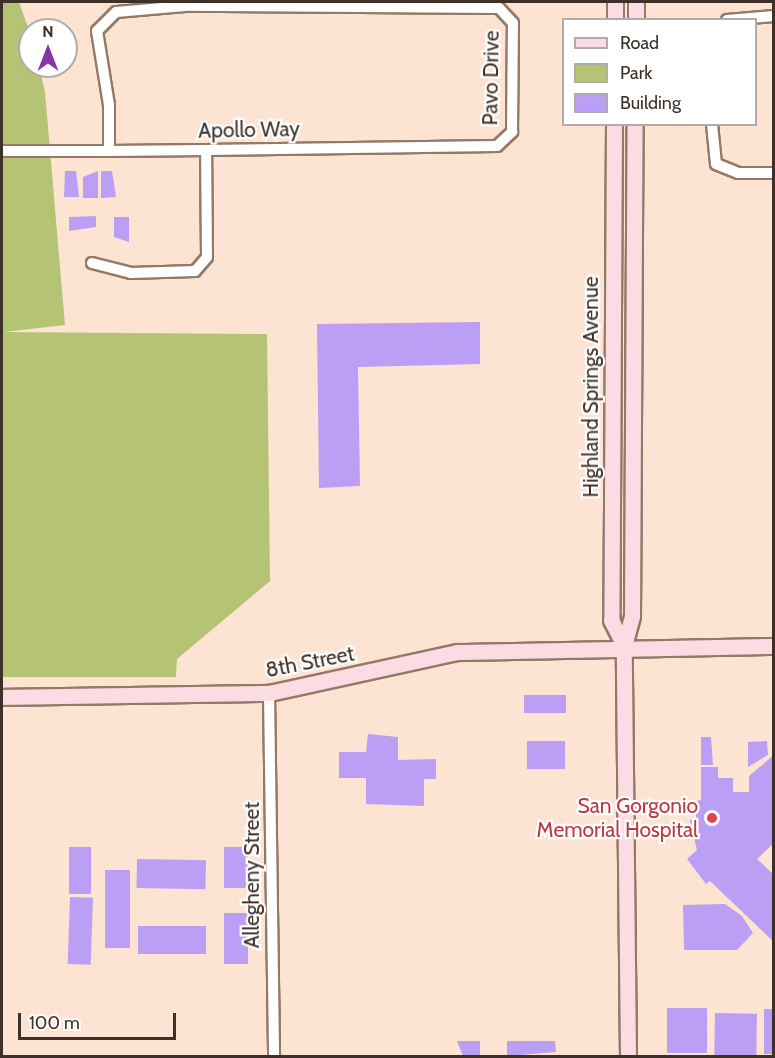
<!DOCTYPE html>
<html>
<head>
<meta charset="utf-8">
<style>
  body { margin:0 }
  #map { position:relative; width:775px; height:1058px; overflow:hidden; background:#fce3d2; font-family:Cabin,sans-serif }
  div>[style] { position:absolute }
  .green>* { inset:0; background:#b5c474 }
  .building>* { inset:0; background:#bb9ff4; transform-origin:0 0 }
  .roads { filter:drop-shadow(2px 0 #947967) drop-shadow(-2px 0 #947967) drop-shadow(0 2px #947967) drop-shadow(0 -2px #947967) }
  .street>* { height:10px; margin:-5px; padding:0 5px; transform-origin:5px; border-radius:5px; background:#fff }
  .secondary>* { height:15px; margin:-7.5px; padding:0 7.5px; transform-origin:7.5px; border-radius:7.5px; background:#fbdce2 }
  .dots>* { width:16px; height:16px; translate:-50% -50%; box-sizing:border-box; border:3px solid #fff; border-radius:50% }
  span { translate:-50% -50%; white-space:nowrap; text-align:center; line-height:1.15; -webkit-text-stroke:4.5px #fff; paint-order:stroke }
  .street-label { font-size:21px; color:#3c3028 }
  .health-label { font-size:21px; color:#be3a42 }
  .right { translate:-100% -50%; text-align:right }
  .frame { position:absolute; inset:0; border:3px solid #3c3028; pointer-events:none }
  .legend { position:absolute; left:562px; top:18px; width:195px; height:108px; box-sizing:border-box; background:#fff; border:2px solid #b1aca9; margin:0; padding:8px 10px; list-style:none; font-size:18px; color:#3c3028 }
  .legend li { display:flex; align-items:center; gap:12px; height:30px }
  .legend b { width:30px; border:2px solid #b1aca9 }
  .north { position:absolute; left:18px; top:18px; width:60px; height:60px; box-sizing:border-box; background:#fff; border:2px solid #b1aca9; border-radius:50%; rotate:0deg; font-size:16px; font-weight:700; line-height:24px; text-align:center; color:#3c3028 }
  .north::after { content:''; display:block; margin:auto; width:21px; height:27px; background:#8736a5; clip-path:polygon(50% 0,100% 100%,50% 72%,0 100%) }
  .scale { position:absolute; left:18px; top:1013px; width:158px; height:27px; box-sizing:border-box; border:3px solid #3c3028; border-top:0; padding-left:8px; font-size:18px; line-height:21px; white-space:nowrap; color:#3c3028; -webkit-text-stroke:4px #fff; paint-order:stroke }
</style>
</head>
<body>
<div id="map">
  <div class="green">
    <i style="clip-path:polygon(2px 2px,19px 2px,30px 33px,30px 66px,39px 66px,45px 92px,65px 325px,4px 332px,267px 334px,270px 581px,177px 659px,176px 677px,2px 677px)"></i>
  </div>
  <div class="building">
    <i style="clip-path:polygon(65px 171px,76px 171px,79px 197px,64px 197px)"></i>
    <i style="clip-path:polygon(98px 171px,98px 198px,83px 198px,83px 177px)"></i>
    <i style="clip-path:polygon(101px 171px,112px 171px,116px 197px,101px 198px)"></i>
    <i style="clip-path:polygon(96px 216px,96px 227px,69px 231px,69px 217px)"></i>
    <i style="clip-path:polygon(114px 217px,129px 217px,129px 242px,114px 237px)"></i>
    <i style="clip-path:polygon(480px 322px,480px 364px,358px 367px,360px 486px,319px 488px,317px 324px)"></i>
    <i style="left:524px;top:695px;width:42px;height:18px"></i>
    <i style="clip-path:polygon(368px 734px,398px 737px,398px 760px,436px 759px,436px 779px,424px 779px,424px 806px,366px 804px,366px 778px,339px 778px,339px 752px,366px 752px)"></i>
    <i style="clip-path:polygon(701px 737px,711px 737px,713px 765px,701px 765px)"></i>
    <i style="left:565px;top:741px;width:28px;height:38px;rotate:90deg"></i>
    <i style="clip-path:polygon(767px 741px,768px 755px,748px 767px,748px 742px)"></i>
    <i style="clip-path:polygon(774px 755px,774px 843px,757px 859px,774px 875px,774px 942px,710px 881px,706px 884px,687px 859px,697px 850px,690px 820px,696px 819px,696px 801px,701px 800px,701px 767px,718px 767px,718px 778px,733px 778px,733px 792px,749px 792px,749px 776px)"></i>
    <i style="left:91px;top:847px;width:47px;height:22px;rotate:90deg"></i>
    <i style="left:224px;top:847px;width:24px;height:41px"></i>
    <i style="left:137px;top:859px;width:69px;height:29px;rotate:1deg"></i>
    <i style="left:105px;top:870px;width:25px;height:78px"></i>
    <i style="left:70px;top:897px;width:23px;height:67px;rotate:2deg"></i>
    <i style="clip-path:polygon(725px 904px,742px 916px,753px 933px,737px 950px,684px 950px,683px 905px)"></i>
    <i style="left:224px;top:913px;width:24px;height:51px"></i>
    <i style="left:138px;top:926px;width:68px;height:28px"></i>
    <i style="left:707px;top:1008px;width:45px;height:40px;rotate:90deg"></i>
    <i style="left:764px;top:1009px;width:10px;height:45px"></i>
    <i style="left:715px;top:1013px;width:42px;height:43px;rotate:1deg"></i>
    <i style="clip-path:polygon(457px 1041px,480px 1041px,480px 1056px,463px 1056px)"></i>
    <i style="clip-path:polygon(507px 1041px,555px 1041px,556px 1052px,507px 1056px)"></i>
  </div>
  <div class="roads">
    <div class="street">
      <i style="left:727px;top:20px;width:47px;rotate:-4.9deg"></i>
      <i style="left:712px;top:124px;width:40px;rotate:84.3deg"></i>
      <i style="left:716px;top:164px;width:24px;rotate:22deg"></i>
      <i style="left:738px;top:173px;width:36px"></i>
      <i style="left:2px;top:151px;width:107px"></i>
      <i style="left:109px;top:151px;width:97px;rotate:-0.6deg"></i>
      <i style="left:206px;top:150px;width:291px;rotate:-0.8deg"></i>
      <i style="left:497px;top:146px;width:21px;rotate:-43deg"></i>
      <i style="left:512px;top:132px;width:109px;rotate:-89.5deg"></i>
      <i style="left:513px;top:23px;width:21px;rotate:-133deg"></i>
      <i style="left:499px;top:8px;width:314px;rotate:-179.6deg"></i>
      <i style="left:185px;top:6px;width:69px;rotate:175deg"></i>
      <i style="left:116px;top:12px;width:27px;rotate:135deg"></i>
      <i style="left:97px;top:31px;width:75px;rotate:80.8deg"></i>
      <i style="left:109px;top:105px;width:46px;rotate:90deg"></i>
      <i style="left:92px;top:263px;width:40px;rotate:14.4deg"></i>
      <i style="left:131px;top:273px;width:64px;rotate:-1.8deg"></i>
      <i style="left:195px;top:271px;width:18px;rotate:-49deg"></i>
      <i style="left:207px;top:257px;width:107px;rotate:-90.5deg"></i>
      <i style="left:269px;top:693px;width:363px;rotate:89.2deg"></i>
    </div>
    <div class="secondary">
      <i style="left:615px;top:20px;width:18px;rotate:-90deg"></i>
      <i style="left:636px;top:20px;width:18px;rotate:-90deg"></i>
      <i style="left:614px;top:124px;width:496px;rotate:90.3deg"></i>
      <i style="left:611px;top:620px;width:29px;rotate:63deg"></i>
      <i style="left:2px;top:697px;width:267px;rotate:-0.9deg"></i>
      <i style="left:269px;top:693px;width:192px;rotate:-12.3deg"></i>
      <i style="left:457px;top:652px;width:317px;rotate:-1.1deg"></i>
      <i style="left:628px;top:1056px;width:410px;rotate:-90.6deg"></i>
      <i style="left:624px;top:646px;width:31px;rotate:-75deg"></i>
      <i style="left:632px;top:616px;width:492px;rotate:-89.7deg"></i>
    </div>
  </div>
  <div class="dots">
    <i style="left:712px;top:818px;background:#e0444e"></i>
  </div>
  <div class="street-label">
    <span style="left:491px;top:78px;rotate:-89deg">Pavo Drive</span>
    <span style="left:249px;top:130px;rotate:-1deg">Apollo Way</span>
    <span style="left:591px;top:387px;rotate:-90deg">Highland Springs Avenue</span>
    <span style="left:310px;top:662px;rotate:-11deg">8th Street</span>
    <span style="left:252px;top:875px;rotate:-90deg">Allegheny Street</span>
  </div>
  <div class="health-label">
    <span class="right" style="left:698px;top:818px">San Gorgonio<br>Memorial Hospital</span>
  </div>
  <div class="frame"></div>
  <ul class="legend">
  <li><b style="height:8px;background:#fbdce2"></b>Road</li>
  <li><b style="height:16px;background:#b5c474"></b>Park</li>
  <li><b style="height:16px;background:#bb9ff4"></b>Building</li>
  </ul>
  <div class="north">N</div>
  <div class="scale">100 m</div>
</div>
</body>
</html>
